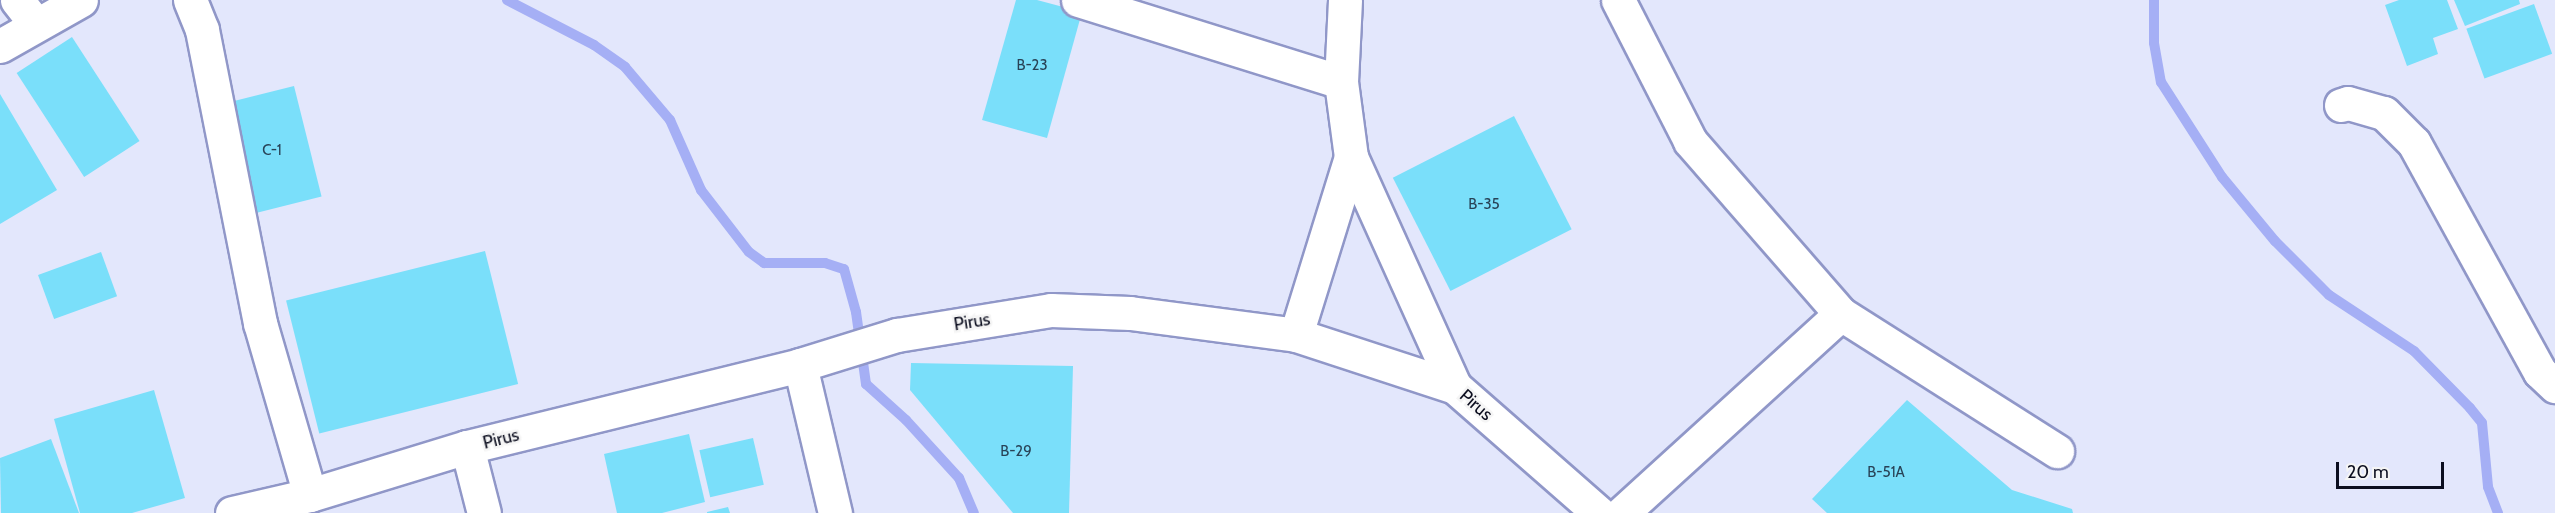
<!DOCTYPE html>
<html>
<head>
<meta charset="utf-8">
<style>
  body { margin:0 }
  #map { position:relative; width:2555px; height:513px; overflow:hidden; background:#e3e7fc; font-family:Cabin,sans-serif }
  div>[style] { position:absolute }
  .stream>* { height:10px; margin:-5px; padding:0 5px; transform-origin:5px; border-radius:5px; background:#a5aff5 }
  .building>* { inset:0; background:#7adffa; transform-origin:0 0 }
  .roads { filter:drop-shadow(2px 0 #9097c8) drop-shadow(-2px 0 #9097c8) drop-shadow(0 2px #9097c8) drop-shadow(0 -2px #9097c8) }
  .street>* { height:33px; margin:-16.5px; padding:0 16.5px; transform-origin:16.5px; border-radius:16.5px; background:#fff }
  span { translate:-50% -50%; white-space:nowrap; text-align:center; line-height:1.15; -webkit-text-stroke:5px #f5f5f5; paint-order:stroke }
  .number-label { font-size:15px; color:#284256 }
  .number-label span { -webkit-text-stroke-width:0 }
  .street-label { font-size:18px; color:#0c0e1f }
  .scale { position:absolute; left:2336px; top:462px; width:108px; height:27px; box-sizing:border-box; border:3px solid #0c0e1f; border-top:0; padding-left:8px; font-size:18px; line-height:21px; white-space:nowrap; color:#0c0e1f; -webkit-text-stroke:4px #f5f5f5; paint-order:stroke }
</style>
</head>
<body>
<div id="map">
  <div class="stream">
    <i style="left:507px;top:0;width:98px;rotate:27.3deg"></i>
    <i style="left:594px;top:45px;width:38px;rotate:35deg"></i>
    <i style="left:625px;top:67px;width:70px;rotate:49.7deg"></i>
    <i style="left:670px;top:120px;width:77px;rotate:66.1deg"></i>
    <i style="left:701px;top:190px;width:78px;rotate:52.3deg"></i>
    <i style="left:749px;top:252px;width:19px;rotate:36deg"></i>
    <i style="left:764px;top:263px;width:61px"></i>
    <i style="left:825px;top:263px;width:20px;rotate:18deg"></i>
    <i style="left:844px;top:269px;width:45px;rotate:74.4deg"></i>
    <i style="left:856px;top:312px;width:73px;rotate:82.1deg"></i>
    <i style="left:866px;top:384px;width:54px;rotate:42deg"></i>
    <i style="left:906px;top:420px;width:79px;rotate:47.6deg"></i>
    <i style="left:959px;top:478px;width:38px;rotate:67deg"></i>
    <i style="left:2154px;top:0;width:43px;rotate:90deg"></i>
    <i style="left:2154px;top:43px;width:40px;rotate:80deg"></i>
    <i style="left:2161px;top:82px;width:113px;rotate:57.3deg"></i>
    <i style="left:2222px;top:177px;width:83px;rotate:50.4deg"></i>
    <i style="left:2275px;top:241px;width:76px;rotate:45deg"></i>
    <i style="left:2329px;top:295px;width:102px;rotate:33.4deg"></i>
    <i style="left:2414px;top:351px;width:80px;rotate:45.5deg"></i>
    <i style="left:2470px;top:408px;width:19px;rotate:51deg"></i>
    <i style="left:2482px;top:423px;width:64px;rotate:84.6deg"></i>
    <i style="left:2488px;top:487px;width:28px;rotate:69deg"></i>
  </div>
  <div class="building">
    <i style="clip-path:polygon(1016px 0,1037px 0,1082px 12px,1047px 138px,982px 120px)"></i>
    <i style="clip-path:polygon(2399px 0,2447px 0,2458px 29px,2433px 38px,2438px 54px,2407px 66px,2385px 5px)"></i>
    <i style="clip-path:polygon(2454px 0,2519px 0,2520px 4px,2465px 26px)"></i>
    <i style="left:2534px;top:4px;width:53px;height:72px;rotate:70deg"></i>
    <i style="left:72px;top:37px;width:124px;height:66px;rotate:57deg"></i>
    <i style="left:294px;top:86px;width:114px;height:73px;rotate:76deg"></i>
    <i style="clip-path:polygon(0 94px,57px 190px,0 224px)"></i>
    <i style="left:1514px;top:116px;width:127px;height:136px;rotate:63deg"></i>
    <i style="left:485px;top:251px;width:137px;height:205px;rotate:76deg"></i>
    <i style="left:101px;top:252px;width:47px;height:67px;rotate:70deg"></i>
    <i style="clip-path:polygon(911px 363px,1073px 366px,1069px 513px,1013px 513px,910px 390px)"></i>
    <i style="clip-path:polygon(154px 390px,185px 498px,132px 513px,80px 513px,54px 419px)"></i>
    <i style="clip-path:polygon(1907px 400px,2012px 490px,2072px 509px,2073px 513px,1827px 513px,1812px 499px)"></i>
    <i style="clip-path:polygon(689px 434px,705px 502px,662px 513px,617px 513px,604px 454px)"></i>
    <i style="left:753px;top:438px;width:48px;height:55px;rotate:77deg"></i>
    <i style="clip-path:polygon(51px 439px,79px 513px,1px 513px,0 458px)"></i>
    <i style="clip-path:polygon(728px 507px,730px 513px,707px 513px,707px 512px)"></i>
  </div>
  <div class="roads">
    <div class="street">
      <i style="left:17px;top:0;width:31px;rotate:52deg"></i>
      <i style="left:190px;top:0;width:32px;rotate:68deg"></i>
      <i style="left:202px;top:30px;width:299px;rotate:78.8deg"></i>
      <i style="left:260px;top:323px;width:179px;rotate:73.8deg"></i>
      <i style="left:1078px;top:0;width:275px;rotate:17.3deg"></i>
      <i style="left:1341px;top:82px;width:76px;rotate:82.4deg"></i>
      <i style="left:1351px;top:157px;width:186px;rotate:107.2deg"></i>
      <i style="left:1618px;top:0;width:158px;rotate:62.9deg"></i>
      <i style="left:1690px;top:141px;width:230px;rotate:48.9deg"></i>
      <i style="left:1841px;top:314px;width:256px;rotate:32.4deg"></i>
      <i style="left:0;top:46px;width:93px;rotate:-29.6deg"></i>
      <i style="left:1341px;top:82px;width:82px;rotate:-87.2deg"></i>
      <i style="left:2341px;top:105px;width:7px;rotate:-16deg"></i>
      <i style="left:2348px;top:103px;width:37px;rotate:16deg"></i>
      <i style="left:2384px;top:113px;width:42px;rotate:45deg"></i>
      <i style="left:2414px;top:143px;width:261px;rotate:61.2deg"></i>
      <i style="left:2540px;top:372px;width:21px;rotate:43deg"></i>
      <i style="left:1351px;top:157px;width:252px;rotate:65.7deg"></i>
      <i style="left:800px;top:365px;width:152px;rotate:76.7deg"></i>
      <i style="left:467px;top:447px;width:68px;rotate:75.6deg"></i>
      <i style="left:232px;top:513px;width:80px;rotate:-13deg"></i>
      <i style="left:310px;top:495px;width:164px;rotate:-17deg"></i>
      <i style="left:467px;top:447px;width:343px;rotate:-13.8deg"></i>
      <i style="left:800px;top:365px;width:102px;rotate:-17.2deg"></i>
      <i style="left:897px;top:335px;width:156px;rotate:-9.2deg"></i>
      <i style="left:1051px;top:310px;width:79px;rotate:2.2deg"></i>
      <i style="left:1130px;top:313px;width:167px;rotate:7.5deg"></i>
      <i style="left:1296px;top:335px;width:167px;rotate:18.1deg"></i>
      <i style="left:1455px;top:387px;width:191px;rotate:41.2deg"></i>
      <i style="left:1622px;top:513px;width:296px;rotate:-42.3deg"></i>
    </div>
  </div>
  <div class="number-label">
    <span style="left:1032px;top:66px">B-23</span>
    <span style="left:272px;top:151px">C-1</span>
    <span style="left:1484px;top:205px">B-35</span>
    <span style="left:1016px;top:452px">B-29</span>
    <span style="left:1886px;top:473px">B-51A</span>
  </div>
  <div class="street-label">
    <span style="left:972px;top:322px;rotate:-9deg">Pirus</span>
    <span style="left:1476px;top:405px;rotate:41deg">Pirus</span>
    <span style="left:501px;top:439px;rotate:-14deg">Pirus</span>
  </div>
  <div class="scale">20 m</div>
</div>
</body>
</html>
